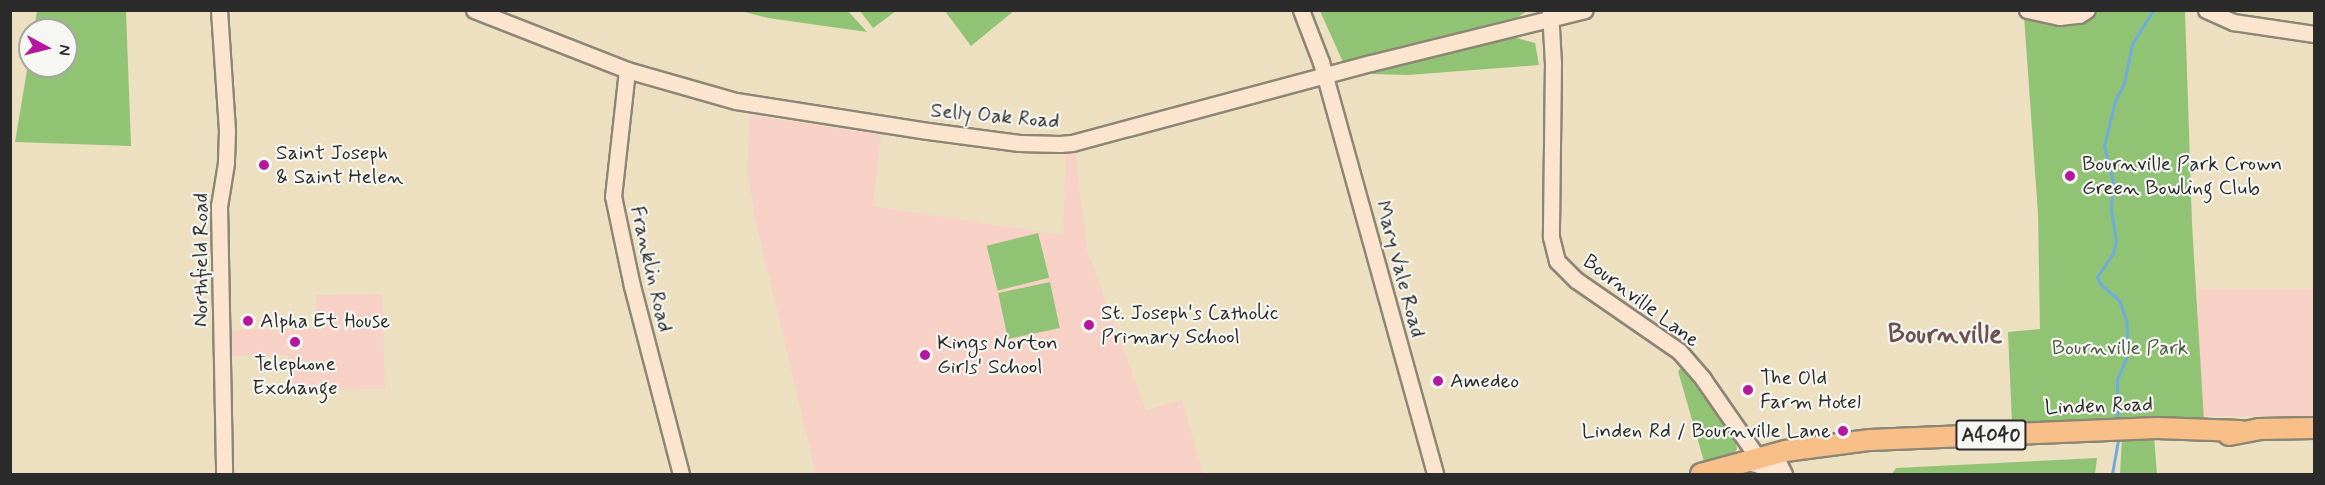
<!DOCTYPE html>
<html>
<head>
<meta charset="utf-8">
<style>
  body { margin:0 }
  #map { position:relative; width:2325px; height:485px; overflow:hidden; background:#ece0c0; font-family:Mynerve,sans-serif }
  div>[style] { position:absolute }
  .built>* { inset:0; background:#f7d1c6; transform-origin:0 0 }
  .green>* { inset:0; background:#91c374; transform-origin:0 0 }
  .stream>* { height:3px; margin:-1.5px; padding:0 1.5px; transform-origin:1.5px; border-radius:1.5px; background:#6eace0 }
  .roads { filter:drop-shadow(2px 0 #8c8676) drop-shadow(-2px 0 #8c8676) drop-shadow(0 2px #8c8676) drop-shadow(0 -2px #8c8676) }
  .secondary>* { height:15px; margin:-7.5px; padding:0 7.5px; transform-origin:7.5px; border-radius:7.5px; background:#fce5cf }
  .highway>* { height:20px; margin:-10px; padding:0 10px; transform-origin:10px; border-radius:10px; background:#f7be88 }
  .dots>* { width:16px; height:16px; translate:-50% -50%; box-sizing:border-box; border:3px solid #f6f6f2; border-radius:50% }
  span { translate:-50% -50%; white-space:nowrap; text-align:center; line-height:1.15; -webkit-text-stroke:4.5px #f6f6f2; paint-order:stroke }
  .shield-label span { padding:2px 4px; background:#f6f6f2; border:2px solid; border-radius:4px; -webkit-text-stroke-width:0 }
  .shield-label { font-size:20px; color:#2b2b2b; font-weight:700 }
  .street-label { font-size:21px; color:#2b2b2b }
  .poi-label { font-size:21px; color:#2b2b2b }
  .left { translate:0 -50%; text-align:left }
  .right { translate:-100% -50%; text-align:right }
  .park-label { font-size:21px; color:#4a5941 }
  .district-label { font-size:27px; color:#6c5250; font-weight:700 }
  .frame { position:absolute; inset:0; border:12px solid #2b2b2b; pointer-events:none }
  .north { position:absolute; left:18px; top:18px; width:60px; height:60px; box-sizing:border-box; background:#f6f6f2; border:2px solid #a5a5a2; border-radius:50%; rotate:97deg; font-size:16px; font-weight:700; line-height:24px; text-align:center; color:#2b2b2b }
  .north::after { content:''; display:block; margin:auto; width:21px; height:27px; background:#b5179e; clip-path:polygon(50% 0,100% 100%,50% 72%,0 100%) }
</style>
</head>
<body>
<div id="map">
  <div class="built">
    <i style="clip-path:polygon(750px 115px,881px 135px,873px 206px,1063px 235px,1066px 148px,1075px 149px,1087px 250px,1146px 410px,1182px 400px,1203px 474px,816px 474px,755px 218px,747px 170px)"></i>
    <i style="left:2314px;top:289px;width:127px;height:116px;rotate:90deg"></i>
    <i style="clip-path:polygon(382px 294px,385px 389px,290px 390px,288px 355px,229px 356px,230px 330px,317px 329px,316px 295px)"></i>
  </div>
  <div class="green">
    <i style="clip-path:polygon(1015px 10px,971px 46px,945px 11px,945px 10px)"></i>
    <i style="clip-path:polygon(37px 11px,126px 11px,131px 146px,15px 142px,30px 52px,30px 66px,66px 66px,66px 30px,34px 30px)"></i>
    <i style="clip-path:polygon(741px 11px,848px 11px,867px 32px,768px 18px)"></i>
    <i style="clip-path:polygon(860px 11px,896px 11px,873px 28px)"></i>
    <i style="clip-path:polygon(1320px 11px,1527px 11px,1518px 17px,1343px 62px)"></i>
    <i style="clip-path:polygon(2096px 11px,2185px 11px,2192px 224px,2204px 421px,2056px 431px,2012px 423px,2008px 332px,2040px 329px,2038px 214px,2024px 16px,2082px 20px)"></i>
    <i style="clip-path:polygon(1513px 37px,1535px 43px,1539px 65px,1408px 75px,1371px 74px,1375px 71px)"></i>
    <i style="left:1038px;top:233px;width:46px;height:53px;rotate:76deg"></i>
    <i style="left:1050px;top:282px;width:47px;height:53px;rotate:78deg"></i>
    <i style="clip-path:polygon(1682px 367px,1736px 442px,1737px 449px,1734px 454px,1705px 465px,1678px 371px)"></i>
    <i style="clip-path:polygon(2154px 436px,2157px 474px,2120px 474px,2122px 438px)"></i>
    <i style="clip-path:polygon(2097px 458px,2095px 474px,1892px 474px,1896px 468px)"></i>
  </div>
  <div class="stream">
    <i style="left:2117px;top:418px;width:38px;rotate:-90deg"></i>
    <i style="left:2117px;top:380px;width:29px;rotate:-68deg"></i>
    <i style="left:2128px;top:353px;width:33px;rotate:-93deg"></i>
    <i style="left:2126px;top:320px;width:21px;rotate:-109deg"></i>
    <i style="left:2119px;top:300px;width:23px;rotate:-140deg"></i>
    <i style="left:2101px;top:285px;width:9px;rotate:-117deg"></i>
    <i style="left:2097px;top:277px;width:29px;rotate:-56deg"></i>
    <i style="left:2113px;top:253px;width:12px;rotate:-76deg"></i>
    <i style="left:2116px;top:241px;width:33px;rotate:-99deg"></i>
    <i style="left:2111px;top:208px;width:26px;rotate:-86deg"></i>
    <i style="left:2113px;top:182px;width:37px;rotate:-104deg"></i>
    <i style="left:2104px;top:146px;width:46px;rotate:-76.3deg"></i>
    <i style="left:2115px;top:101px;width:20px;rotate:-63deg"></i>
    <i style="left:2124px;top:83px;width:40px;rotate:-78deg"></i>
    <i style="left:2132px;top:44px;width:40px;rotate:-58deg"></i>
    <i style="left:2112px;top:474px;width:36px;rotate:-80deg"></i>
  </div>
  <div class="roads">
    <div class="secondary">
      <i style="left:219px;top:10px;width:121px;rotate:86.2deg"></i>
      <i style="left:227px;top:131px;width:32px;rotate:92deg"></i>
      <i style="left:226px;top:163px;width:44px;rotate:99.2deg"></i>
      <i style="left:219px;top:206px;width:268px;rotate:88.9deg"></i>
      <i style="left:474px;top:10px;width:164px;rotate:21.4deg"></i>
      <i style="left:627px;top:70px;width:113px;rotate:15.9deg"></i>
      <i style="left:736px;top:101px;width:194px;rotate:8.9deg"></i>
      <i style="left:928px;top:131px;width:92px;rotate:7.5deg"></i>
      <i style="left:1019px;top:143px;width:41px;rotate:1.4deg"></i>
      <i style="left:1060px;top:144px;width:12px;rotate:-5deg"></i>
      <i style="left:1072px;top:143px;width:310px;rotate:-15deg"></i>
      <i style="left:1371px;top:63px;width:220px;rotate:-13.9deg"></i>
      <i style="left:1301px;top:10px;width:56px;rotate:69deg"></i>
      <i style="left:1321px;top:62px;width:427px;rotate:74.5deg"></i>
      <i style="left:1550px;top:10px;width:53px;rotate:86.8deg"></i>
      <i style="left:1553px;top:63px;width:174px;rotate:90.7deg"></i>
      <i style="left:1551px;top:237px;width:25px;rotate:76deg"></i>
      <i style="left:1557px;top:261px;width:27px;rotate:45deg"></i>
      <i style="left:1576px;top:280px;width:125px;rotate:34.6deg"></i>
      <i style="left:1679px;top:351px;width:37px;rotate:49deg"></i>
      <i style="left:1703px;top:379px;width:96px;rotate:55.2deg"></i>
      <i style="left:1758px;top:458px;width:7px;rotate:16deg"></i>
      <i style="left:1765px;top:460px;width:11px;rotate:-10deg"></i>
      <i style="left:1776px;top:458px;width:18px;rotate:63deg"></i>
      <i style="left:2027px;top:10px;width:33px;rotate:12deg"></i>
      <i style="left:2059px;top:17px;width:20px;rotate:-6deg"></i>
      <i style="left:2079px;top:15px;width:9px;rotate:-32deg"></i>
      <i style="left:2206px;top:10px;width:30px;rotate:24deg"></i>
      <i style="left:2233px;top:22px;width:82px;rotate:8.4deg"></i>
      <i style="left:627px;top:70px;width:127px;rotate:96.3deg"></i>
      <i style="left:613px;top:196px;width:92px;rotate:78.1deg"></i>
      <i style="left:632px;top:286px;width:194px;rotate:75.4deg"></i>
      <i style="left:1749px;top:462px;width:14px;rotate:17deg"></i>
      <i style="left:1762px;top:466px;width:11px;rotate:49deg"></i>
    </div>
    <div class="highway">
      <i style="left:2229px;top:435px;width:31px;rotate:-11deg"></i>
      <i style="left:2259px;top:429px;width:55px;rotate:-1deg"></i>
      <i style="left:1701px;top:474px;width:87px;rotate:-15.3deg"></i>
      <i style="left:1785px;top:451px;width:86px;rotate:-7.4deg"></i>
      <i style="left:1870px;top:440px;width:287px;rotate:-2.4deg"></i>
      <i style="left:2157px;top:428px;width:83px;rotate:2.1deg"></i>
    </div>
  </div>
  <div class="dots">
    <i style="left:264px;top:165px;background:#b5179e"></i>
    <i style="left:2070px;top:176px;background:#b5179e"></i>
    <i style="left:248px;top:321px;background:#b5179e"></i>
    <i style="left:1089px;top:325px;background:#b5179e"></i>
    <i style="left:295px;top:342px;background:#b5179e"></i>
    <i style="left:925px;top:355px;background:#b5179e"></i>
    <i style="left:1438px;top:381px;background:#b5179e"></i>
    <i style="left:1748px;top:390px;background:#b5179e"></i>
    <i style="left:1843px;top:431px;background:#b5179e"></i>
  </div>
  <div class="shield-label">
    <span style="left:1991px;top:435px">A4040</span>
  </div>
  <div class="street-label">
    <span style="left:995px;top:116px;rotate:5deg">Selly Oak Road</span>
    <span style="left:201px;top:260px;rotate:-90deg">Northfield Road</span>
    <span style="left:651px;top:269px;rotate:77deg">Franklin Road</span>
    <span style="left:1400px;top:269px;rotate:75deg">Mary Vale Road</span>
    <span style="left:1641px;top:301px;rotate:37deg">Bournville Lane</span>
    <span style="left:2099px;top:406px;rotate:-2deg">Linden Road</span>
  </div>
  <div class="poi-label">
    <span class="left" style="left:276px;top:165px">Saint Joseph<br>&amp; Saint Helen</span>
    <span class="left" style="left:2082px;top:176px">Bournville Park Crown<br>Green Bowling Club</span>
    <span class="left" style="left:1101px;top:325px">St. Joseph's Catholic<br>Primary School</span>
    <span class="left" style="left:260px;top:321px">Alpha Et House</span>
    <span class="left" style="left:937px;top:355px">Kings Norton<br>Girls' School</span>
    <span style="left:295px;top:376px">Telephone<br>Exchange</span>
    <span class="left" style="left:1760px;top:390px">The Old<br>Farm Hotel</span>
    <span class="left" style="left:1450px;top:381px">Amedeo</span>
    <span class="right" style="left:1831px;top:431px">Linden Rd / Bournville Lane</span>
  </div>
  <div class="park-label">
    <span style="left:2120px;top:348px">Bournville Park</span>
  </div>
  <div class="district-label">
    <span style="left:1945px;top:335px">Bournville</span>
  </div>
  <div class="frame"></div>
  <div class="north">N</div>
</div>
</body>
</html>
